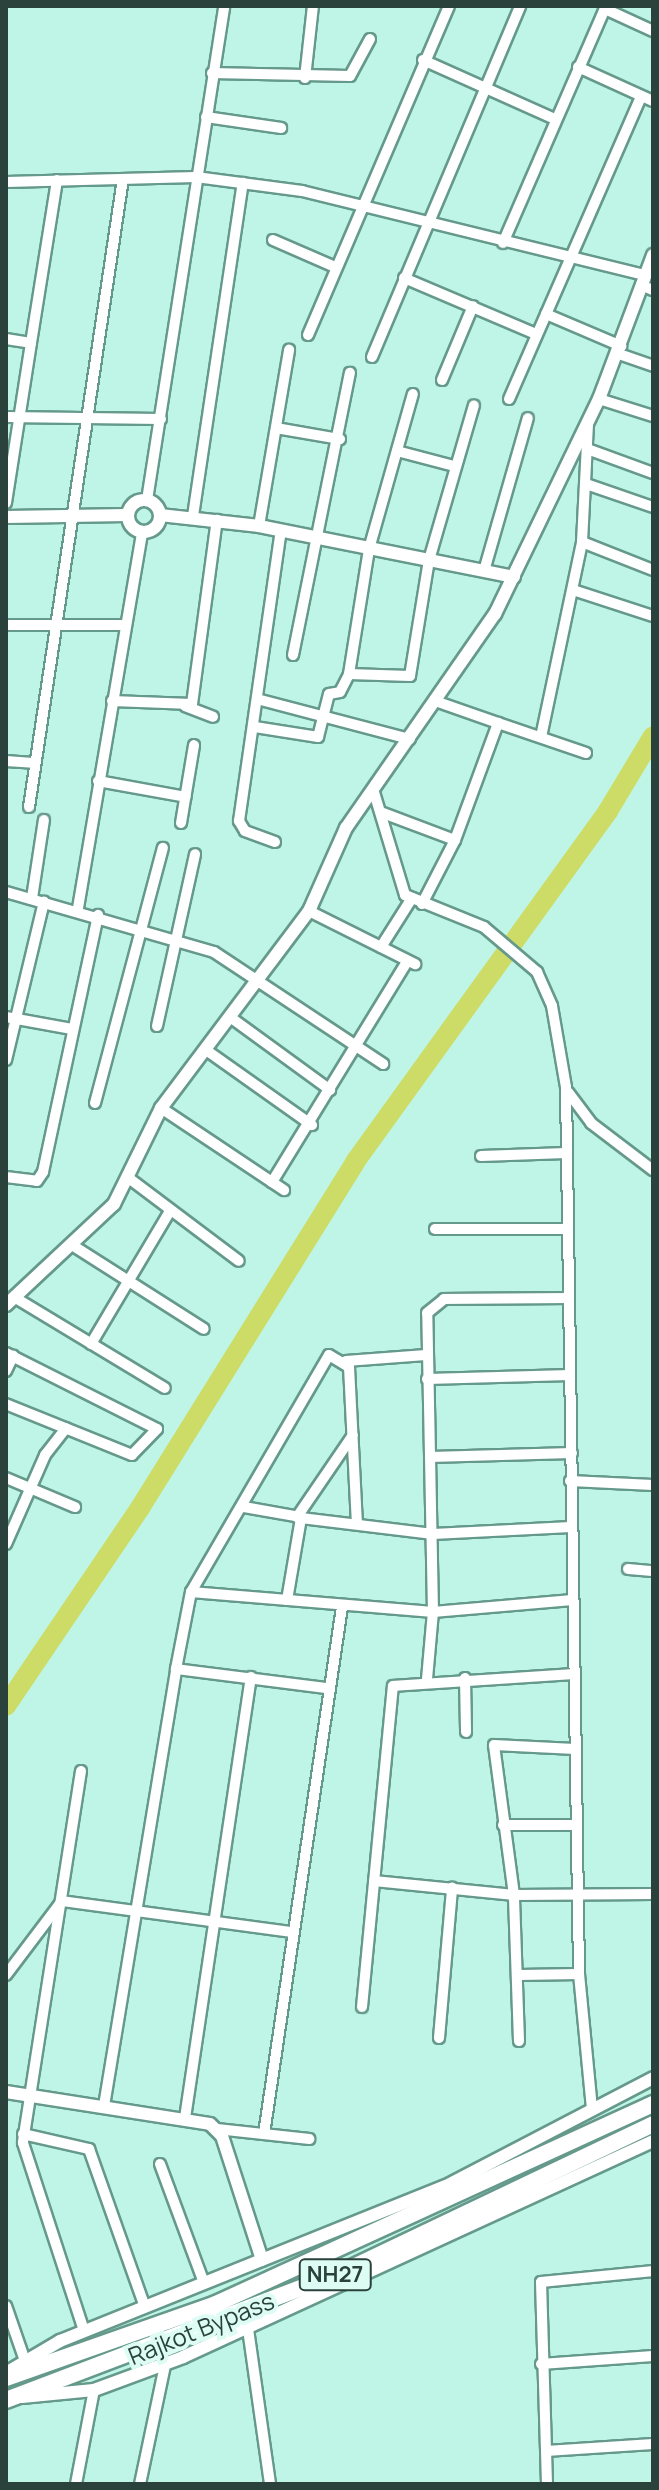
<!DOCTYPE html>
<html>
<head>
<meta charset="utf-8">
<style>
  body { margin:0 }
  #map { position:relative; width:659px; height:2490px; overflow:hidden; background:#bff5e6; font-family:Manrope,sans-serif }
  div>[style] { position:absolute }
  .river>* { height:20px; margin:-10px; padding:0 10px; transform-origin:10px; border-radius:10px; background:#ccdc66 }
  .roads { filter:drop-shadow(2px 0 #65998b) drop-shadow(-2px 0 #65998b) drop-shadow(0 2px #65998b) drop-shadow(0 -2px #65998b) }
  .minor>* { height:10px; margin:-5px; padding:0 5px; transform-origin:5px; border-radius:5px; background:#fff }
  .tertiary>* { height:12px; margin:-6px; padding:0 6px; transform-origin:6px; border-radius:6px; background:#fff }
  .tertiary>.ring { margin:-6px; padding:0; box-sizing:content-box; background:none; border:12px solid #fff; border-radius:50% }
  .trunk>* { height:16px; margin:-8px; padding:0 8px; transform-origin:8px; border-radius:8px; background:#fff }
  span { translate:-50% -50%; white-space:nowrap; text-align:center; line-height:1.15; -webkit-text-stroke:8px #ddfdf4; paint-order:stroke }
  .shield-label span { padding:2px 6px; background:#ddfdf4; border:2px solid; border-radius:6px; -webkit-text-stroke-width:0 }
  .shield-label { font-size:22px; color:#2b413c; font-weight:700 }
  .street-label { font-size:24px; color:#2b413c }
  .frame { position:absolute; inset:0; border:8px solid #2b413c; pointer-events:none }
</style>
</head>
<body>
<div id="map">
  <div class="river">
    <i style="left:6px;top:1706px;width:239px;rotate:-55.9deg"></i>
    <i style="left:140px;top:1508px;width:407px;rotate:-58.1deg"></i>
    <i style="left:355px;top:1162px;width:433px;rotate:-54.2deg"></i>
    <i style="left:608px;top:811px;width:87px;rotate:-59deg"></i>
  </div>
  <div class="roads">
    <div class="minor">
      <i style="left:605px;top:9px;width:53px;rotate:24.6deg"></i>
      <i style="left:423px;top:60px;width:145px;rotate:24.1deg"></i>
      <i style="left:578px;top:67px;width:82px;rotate:24.4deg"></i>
      <i style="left:212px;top:73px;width:138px;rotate:1.2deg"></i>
      <i style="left:350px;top:76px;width:42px;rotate:-61.6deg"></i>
      <i style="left:305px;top:78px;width:72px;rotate:-83.7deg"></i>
      <i style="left:206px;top:117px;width:76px;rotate:8.3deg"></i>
      <i style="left:6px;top:182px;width:190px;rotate:-1.5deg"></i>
      <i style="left:196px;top:177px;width:107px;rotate:7.5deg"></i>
      <i style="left:302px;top:191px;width:352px;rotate:13.8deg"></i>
      <i style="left:273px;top:240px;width:68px;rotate:23.5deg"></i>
      <i style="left:503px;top:243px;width:258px;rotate:-66.5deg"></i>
      <i style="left:404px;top:278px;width:143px;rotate:23deg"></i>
      <i style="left:641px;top:285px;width:13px;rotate:23deg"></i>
      <i style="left:546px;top:314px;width:82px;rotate:23.1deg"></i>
      <i style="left:308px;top:335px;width:358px;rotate:-66.8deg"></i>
      <i style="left:6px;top:339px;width:25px;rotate:9deg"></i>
      <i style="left:31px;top:343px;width:162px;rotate:98.9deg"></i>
      <i style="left:31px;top:343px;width:165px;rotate:-80.9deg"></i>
      <i style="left:619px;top:354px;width:36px;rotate:19deg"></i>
      <i style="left:372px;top:357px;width:381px;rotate:-67.1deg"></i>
      <i style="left:442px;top:380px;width:80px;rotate:-67.3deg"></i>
      <i style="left:509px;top:399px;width:330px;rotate:-66.4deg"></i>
      <i style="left:599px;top:399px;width:57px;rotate:17.5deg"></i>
      <i style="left:6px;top:417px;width:155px;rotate:0.7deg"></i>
      <i style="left:276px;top:428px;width:65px;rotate:9.8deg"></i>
      <i style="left:590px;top:450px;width:67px;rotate:20.1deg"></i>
      <i style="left:397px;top:451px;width:59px;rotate:14.7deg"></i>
      <i style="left:589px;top:485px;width:68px;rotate:19deg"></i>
      <i style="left:147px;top:500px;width:500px;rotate:-81.1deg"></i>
      <i style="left:193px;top:516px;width:337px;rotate:-81.5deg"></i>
      <i style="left:259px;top:526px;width:179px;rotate:-80.3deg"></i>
      <i style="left:582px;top:542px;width:76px;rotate:21.5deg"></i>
      <i style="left:484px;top:571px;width:159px;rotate:-74deg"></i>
      <i style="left:573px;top:590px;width:84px;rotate:18deg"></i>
      <i style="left:6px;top:625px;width:120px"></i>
      <i style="left:293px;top:655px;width:288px;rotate:-78.6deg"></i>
      <i style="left:349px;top:674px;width:61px;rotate:1.9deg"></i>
      <i style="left:410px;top:676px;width:118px;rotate:-80.7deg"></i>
      <i style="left:429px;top:560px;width:161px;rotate:-73.8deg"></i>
      <i style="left:257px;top:699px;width:158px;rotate:14.7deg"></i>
      <i style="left:112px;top:701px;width:80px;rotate:2.1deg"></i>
      <i style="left:192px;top:704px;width:186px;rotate:-82.3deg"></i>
      <i style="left:185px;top:706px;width:30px;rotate:21deg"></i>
      <i style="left:498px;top:723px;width:93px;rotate:18.8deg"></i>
      <i style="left:255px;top:727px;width:64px;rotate:9deg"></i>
      <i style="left:318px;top:737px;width:44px;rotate:-75.7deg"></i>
      <i style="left:329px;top:694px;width:11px;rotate:-10deg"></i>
      <i style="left:340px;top:692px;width:20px;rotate:-63deg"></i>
      <i style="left:349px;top:674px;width:127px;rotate:-80.9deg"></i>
      <i style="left:369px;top:549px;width:161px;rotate:-74.2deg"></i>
      <i style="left:541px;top:737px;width:199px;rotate:-78.1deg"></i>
      <i style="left:582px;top:542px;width:118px;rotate:-87.1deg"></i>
      <i style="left:6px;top:761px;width:27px;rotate:4deg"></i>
      <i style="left:98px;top:781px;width:89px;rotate:10.3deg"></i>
      <i style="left:373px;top:789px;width:111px;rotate:73.2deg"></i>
      <i style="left:405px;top:895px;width:85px;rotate:22.1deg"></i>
      <i style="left:484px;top:927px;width:70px;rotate:40.3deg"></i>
      <i style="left:537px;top:972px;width:37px;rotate:66deg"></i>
      <i style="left:552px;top:1006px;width:82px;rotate:80.2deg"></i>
      <i style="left:566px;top:1087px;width:887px;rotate:89.16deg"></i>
      <i style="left:579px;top:1974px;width:135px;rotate:84.5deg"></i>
      <i style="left:29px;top:807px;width:635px;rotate:-81.49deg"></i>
      <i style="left:383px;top:813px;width:77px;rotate:20.6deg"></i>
      <i style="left:181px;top:823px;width:79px;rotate:-80.5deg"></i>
      <i style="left:275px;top:842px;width:32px;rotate:-160deg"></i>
      <i style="left:245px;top:831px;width:12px;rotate:-121deg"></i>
      <i style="left:239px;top:821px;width:294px;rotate:-81.8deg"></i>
      <i style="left:6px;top:892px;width:216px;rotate:16.1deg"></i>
      <i style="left:214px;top:952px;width:203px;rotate:33.5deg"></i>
      <i style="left:32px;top:898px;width:79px;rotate:-81.3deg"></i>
      <i style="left:422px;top:904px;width:72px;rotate:-62.7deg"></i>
      <i style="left:455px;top:840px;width:125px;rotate:-69.8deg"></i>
      <i style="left:498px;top:723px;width:64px;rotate:-160.7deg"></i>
      <i style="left:78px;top:908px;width:381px;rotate:-80.3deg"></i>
      <i style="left:309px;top:911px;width:119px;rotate:26.6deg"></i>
      <i style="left:381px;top:947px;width:58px;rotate:-57.7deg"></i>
      <i style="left:6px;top:1017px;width:67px;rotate:10.3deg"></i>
      <i style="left:230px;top:1017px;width:124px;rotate:36.1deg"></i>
      <i style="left:157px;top:1026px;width:176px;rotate:-77.5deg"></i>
      <i style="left:206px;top:1050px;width:130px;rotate:35.3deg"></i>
      <i style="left:6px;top:1060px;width:163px;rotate:-76.5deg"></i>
      <i style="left:568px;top:1092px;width:39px;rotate:53deg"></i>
      <i style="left:591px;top:1123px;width:78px;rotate:37.2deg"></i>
      <i style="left:95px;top:1103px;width:264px;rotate:-75.1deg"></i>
      <i style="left:161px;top:1108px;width:148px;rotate:33.7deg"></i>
      <i style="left:481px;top:1156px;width:85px;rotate:-2deg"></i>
      <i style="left:6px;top:1177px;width:31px;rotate:7deg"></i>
      <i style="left:37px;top:1181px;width:11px;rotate:-56deg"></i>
      <i style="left:43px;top:1172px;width:263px;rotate:-77.9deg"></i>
      <i style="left:130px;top:1179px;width:136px;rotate:37deg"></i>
      <i style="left:272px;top:1182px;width:257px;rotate:-58.5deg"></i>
      <i style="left:435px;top:1229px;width:131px"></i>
      <i style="left:72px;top:1245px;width:156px;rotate:32.5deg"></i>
      <i style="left:14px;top:1297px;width:176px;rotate:31.1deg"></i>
      <i style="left:91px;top:1344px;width:155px;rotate:-59.3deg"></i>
      <i style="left:6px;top:1353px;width:169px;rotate:26.7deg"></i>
      <i style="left:157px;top:1429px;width:36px;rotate:134deg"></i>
      <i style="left:132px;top:1455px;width:136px;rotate:-158deg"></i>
      <i style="left:346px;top:1361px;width:80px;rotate:-4.3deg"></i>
      <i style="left:6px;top:1371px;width:17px;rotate:-65deg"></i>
      <i style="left:427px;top:1379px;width:143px;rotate:-1.6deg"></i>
      <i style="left:430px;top:1457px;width:142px;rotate:-1.6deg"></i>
      <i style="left:6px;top:1478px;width:75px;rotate:22.8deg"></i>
      <i style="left:570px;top:1481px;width:83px;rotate:2.8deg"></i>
      <i style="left:244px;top:1507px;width:58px;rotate:10deg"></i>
      <i style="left:297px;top:1517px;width:99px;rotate:-55.7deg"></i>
      <i style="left:6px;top:1544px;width:97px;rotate:-66.3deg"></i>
      <i style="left:45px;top:1455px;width:34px;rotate:-52deg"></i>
      <i style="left:628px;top:1569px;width:25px;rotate:5deg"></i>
      <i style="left:191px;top:1592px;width:274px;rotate:-59.8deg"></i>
      <i style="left:329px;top:1355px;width:23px;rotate:31deg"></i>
      <i style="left:349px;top:1367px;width:156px;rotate:87.1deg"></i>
      <i style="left:287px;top:1600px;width:83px;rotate:-80.3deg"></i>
      <i style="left:301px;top:1518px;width:133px;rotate:6.9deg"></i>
      <i style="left:433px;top:1534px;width:138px;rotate:-2.9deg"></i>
      <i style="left:176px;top:1669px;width:78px;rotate:-79deg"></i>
      <i style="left:191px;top:1592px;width:243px;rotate:4.7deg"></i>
      <i style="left:433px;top:1612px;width:140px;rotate:-4.9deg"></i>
      <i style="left:465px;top:1678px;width:54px;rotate:88.9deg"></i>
      <i style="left:427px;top:1679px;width:67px;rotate:-84.9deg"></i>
      <i style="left:433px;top:1612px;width:299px;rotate:-91.1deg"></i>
      <i style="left:427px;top:1313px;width:22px;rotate:-39deg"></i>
      <i style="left:444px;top:1299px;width:122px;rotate:-0.5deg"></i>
      <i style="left:81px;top:1771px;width:376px;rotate:98.9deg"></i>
      <i style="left:23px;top:2143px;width:198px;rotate:72deg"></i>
      <i style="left:503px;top:1825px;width:73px"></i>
      <i style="left:374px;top:1881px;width:141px;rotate:5.7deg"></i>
      <i style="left:514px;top:1895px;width:139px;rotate:-0.4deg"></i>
      <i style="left:6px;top:1975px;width:93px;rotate:-52.9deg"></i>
      <i style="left:62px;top:1901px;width:231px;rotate:7.7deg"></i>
      <i style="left:519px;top:1975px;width:60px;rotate:-1deg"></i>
      <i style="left:362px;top:2007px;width:322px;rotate:-84.5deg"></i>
      <i style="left:393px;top:1686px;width:180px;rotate:-3.8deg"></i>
      <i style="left:439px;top:2038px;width:151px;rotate:-85deg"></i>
      <i style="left:519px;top:2041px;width:146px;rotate:-92deg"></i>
      <i style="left:514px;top:1895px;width:151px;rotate:-97.6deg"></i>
      <i style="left:494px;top:1745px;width:81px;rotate:2.8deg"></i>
      <i style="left:104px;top:2106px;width:443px;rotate:-80.6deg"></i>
      <i style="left:176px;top:1669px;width:152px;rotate:7.2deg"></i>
      <i style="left:185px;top:2118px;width:446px;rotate:-81.5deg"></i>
      <i style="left:217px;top:2129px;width:93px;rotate:6.2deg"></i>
      <i style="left:23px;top:2134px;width:68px;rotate:12.8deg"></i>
      <i style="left:89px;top:2149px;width:168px;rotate:70.5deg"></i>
      <i style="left:264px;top:2134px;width:533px;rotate:-81.58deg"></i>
      <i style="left:160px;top:2164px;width:127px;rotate:69.7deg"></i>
      <i style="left:6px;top:2306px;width:55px;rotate:70.9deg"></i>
      <i style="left:248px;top:2329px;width:157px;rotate:81.9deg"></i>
      <i style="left:541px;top:2364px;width:112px;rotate:-4.1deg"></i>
      <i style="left:546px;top:2451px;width:107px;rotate:-3.7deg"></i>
      <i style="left:76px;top:2484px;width:96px;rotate:-79.2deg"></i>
      <i style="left:140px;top:2484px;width:122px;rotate:-78.1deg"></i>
      <i style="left:547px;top:2484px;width:202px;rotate:-91.7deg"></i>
      <i style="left:541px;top:2282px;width:113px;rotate:-5.6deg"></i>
    </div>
    <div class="tertiary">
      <i class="ring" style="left:128px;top:500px;width:20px;height:20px"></i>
      <i style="left:160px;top:515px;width:100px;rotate:6.3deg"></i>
      <i style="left:259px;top:526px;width:260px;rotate:11.3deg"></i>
      <i style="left:6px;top:517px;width:121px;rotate:-0.9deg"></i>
      <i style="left:6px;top:1305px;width:148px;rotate:-43.1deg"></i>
      <i style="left:114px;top:1204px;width:107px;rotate:-63.9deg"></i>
      <i style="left:161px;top:1108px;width:246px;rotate:-53.1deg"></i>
      <i style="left:309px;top:911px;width:91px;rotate:-66deg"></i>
      <i style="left:346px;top:828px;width:261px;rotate:-55.2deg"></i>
      <i style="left:495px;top:614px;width:239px;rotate:-64.2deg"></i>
      <i style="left:599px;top:399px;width:154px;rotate:-69.4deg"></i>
      <i style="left:6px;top:2092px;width:206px;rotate:8.9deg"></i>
      <i style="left:210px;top:2124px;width:17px;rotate:45deg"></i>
      <i style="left:222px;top:2136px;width:130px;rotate:72.1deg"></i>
      <i style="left:6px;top:2373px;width:63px;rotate:-30.7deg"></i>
      <i style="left:60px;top:2341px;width:414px;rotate:-21.9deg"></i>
      <i style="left:444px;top:2187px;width:236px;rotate:-27.5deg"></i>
      <i style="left:22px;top:2397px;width:72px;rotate:-5.6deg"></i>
      <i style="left:94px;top:2390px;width:95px;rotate:-20.3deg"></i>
      <i style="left:183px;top:2357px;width:517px;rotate:-24.68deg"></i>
    </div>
    <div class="trunk">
      <i style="left:6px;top:2378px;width:223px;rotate:-19.4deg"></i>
      <i style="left:216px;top:2304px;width:481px;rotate:-24.6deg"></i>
      <i style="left:6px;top:2400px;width:358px;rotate:-20.8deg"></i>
      <i style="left:341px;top:2273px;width:346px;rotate:-25.5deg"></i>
    </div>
  </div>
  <div class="shield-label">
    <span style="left:335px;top:2275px">NH27</span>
  </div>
  <div class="street-label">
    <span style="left:201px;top:2328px;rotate:-22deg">Rajkot Bypass</span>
  </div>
  <div class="frame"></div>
</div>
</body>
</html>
